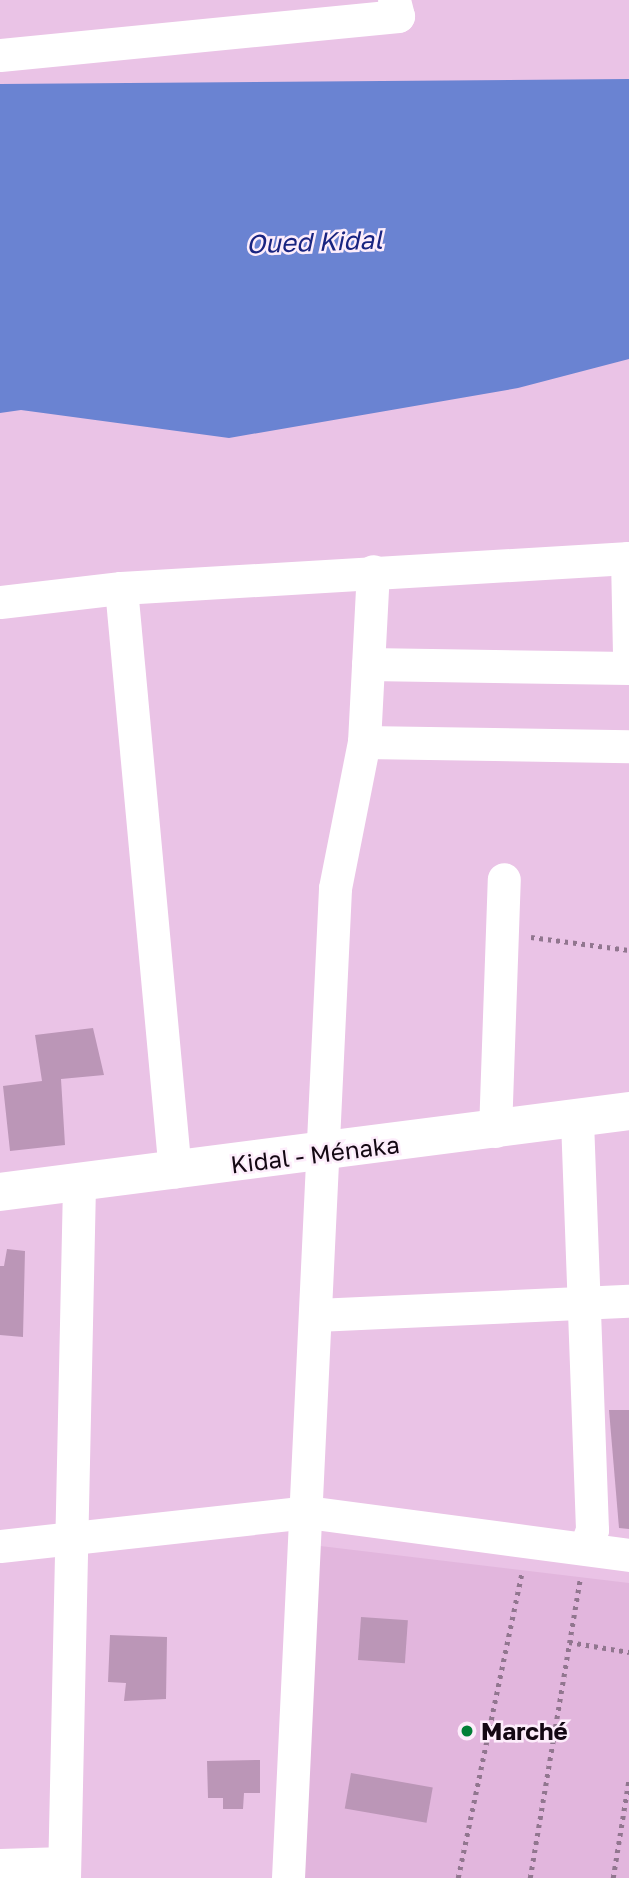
<!DOCTYPE html>
<html>
<head>
<meta charset="utf-8">
<style>
  body { margin:0 }
  #map { position:relative; width:629px; height:1878px; overflow:hidden; background:#eac3e6; font-family:"Golos Text",sans-serif }
  div>[style] { position:absolute }
  .built>* { inset:0; background:#e2b6dd }
  .water>* { inset:0; background:#6a83d2 }
  .building>* { inset:0; background:#bb96b7; transform-origin:0 0 }
  .path>* { height:4.5px; margin-top:-2.25px; transform-origin:0; background:repeating-linear-gradient(90deg,#91768f 0 3.5px,transparent 0 8.5px) }
  .minor>* { height:33px; margin:-16.5px; padding:0 16.5px; transform-origin:16.5px; border-radius:16.5px; background:#fff }
  .major>* { height:38px; margin:-19px; padding:0 19px; transform-origin:19px; border-radius:19px; background:#fff }
  .dots>* { width:19px; height:19px; translate:-50% -50%; box-sizing:border-box; border:4px solid #fdedfb; border-radius:50% }
  span { translate:-50% -50%; white-space:nowrap; text-align:center; line-height:1.15; -webkit-text-stroke:5px #fdedfb; paint-order:stroke }
  .street-label { font-size:24px; color:#140813 }
  .poi-label { font-size:24px; color:#140813; font-weight:700 }
  .left { translate:0 -50%; text-align:left }
  .water-label { font-size:26px; color:#192480; font-style:italic }
</style>
</head>
<body>
<div id="map">
  <div class="built">
    <i style="clip-path:polygon(312px 1545px,629px 1583px,629px 1878px,298px 1878px)"></i>
  </div>
  <div class="water">
    <i style="clip-path:polygon(629px 79px,629px 359px,518px 388px,229px 438px,21px 410px,0 413px,0 84px)"></i>
  </div>
  <div class="building">
    <i style="clip-path:polygon(93px 1028px,104px 1075px,61px 1079px,65px 1145px,10px 1151px,3px 1086px,42px 1081px,35px 1035px)"></i>
    <i style="clip-path:polygon(7px 1249px,25px 1251px,23px 1337px,0 1335px,0 1266px,4px 1266px)"></i>
    <i style="clip-path:polygon(609px 1410px,629px 1410px,629px 1529px,619px 1528px)"></i>
    <i style="left:361px;top:1617px;width:47px;height:43px;rotate:4deg"></i>
    <i style="clip-path:polygon(110px 1635px,167px 1637px,166px 1699px,124px 1701px,126px 1683px,108px 1682px)"></i>
    <i style="clip-path:polygon(260px 1760px,260px 1793px,244px 1793px,243px 1809px,223px 1809px,223px 1798px,208px 1798px,207px 1761px)"></i>
    <i style="left:351px;top:1773px;width:83px;height:36px;rotate:10deg"></i>
  </div>
  <div class="path">
    <i style="left:531px;top:937px;width:99px;rotate:7.6deg"></i>
    <i style="left:569px;top:1642px;width:61px;rotate:9.5deg"></i>
    <i style="left:458px;top:1878px;width:314px;rotate:-78.2deg"></i>
    <i style="left:530px;top:1878px;width:303px;rotate:-80.5deg"></i>
    <i style="left:613px;top:1878px;width:101px;rotate:-80.9deg"></i>
  </div>
  <div class="minor">
    <i style="left:0;top:55px;width:400px;rotate:-5.6deg"></i>
    <i style="left:398px;top:16px;width:16px;rotate:-104deg"></i>
    <i style="left:627px;top:558px;width:93px;rotate:88.8deg"></i>
    <i style="left:121px;top:588px;width:586px;rotate:84.72deg"></i>
    <i style="left:0;top:602px;width:122px;rotate:-6.6deg"></i>
    <i style="left:121px;top:588px;width:509px;rotate:-3.38deg"></i>
    <i style="left:368px;top:664px;width:261px;rotate:0.9deg"></i>
    <i style="left:364px;top:742px;width:265px;rotate:0.9deg"></i>
    <i style="left:577px;top:1120px;width:410px;rotate:87.9deg"></i>
    <i style="left:592px;top:1530px;width:19px;rotate:111deg"></i>
    <i style="left:495px;top:1131px;width:252px;rotate:-88deg"></i>
    <i style="left:316px;top:1315px;width:313px;rotate:-2.6deg"></i>
    <i style="left:0;top:1546px;width:309px;rotate:-6.3deg"></i>
    <i style="left:307px;top:1512px;width:325px;rotate:7.6deg"></i>
    <i style="left:0;top:1865px;width:64px;rotate:-1.8deg"></i>
    <i style="left:64px;top:1878px;width:695px;rotate:-88.76deg"></i>
    <i style="left:288px;top:1878px;width:991px;rotate:-87.28deg"></i>
    <i style="left:335px;top:888px;width:149px;rotate:-78.8deg"></i>
    <i style="left:364px;top:742px;width:171px;rotate:-87deg"></i>
  </div>
  <div class="major">
    <i style="left:0;top:1192px;width:634px;rotate:-7.34deg"></i>
  </div>
  <div class="dots">
    <i style="left:467px;top:1731px;background:#027f37"></i>
  </div>
  <div class="street-label">
    <span style="left:315px;top:1154px;rotate:-7deg">Kidal - Ménaka</span>
  </div>
  <div class="poi-label">
    <span class="left" style="left:481px;top:1731px">Marché</span>
  </div>
  <div class="water-label">
    <span style="left:314px;top:242px;rotate:-2deg">Oued Kidal</span>
  </div>
</div>
</body>
</html>
